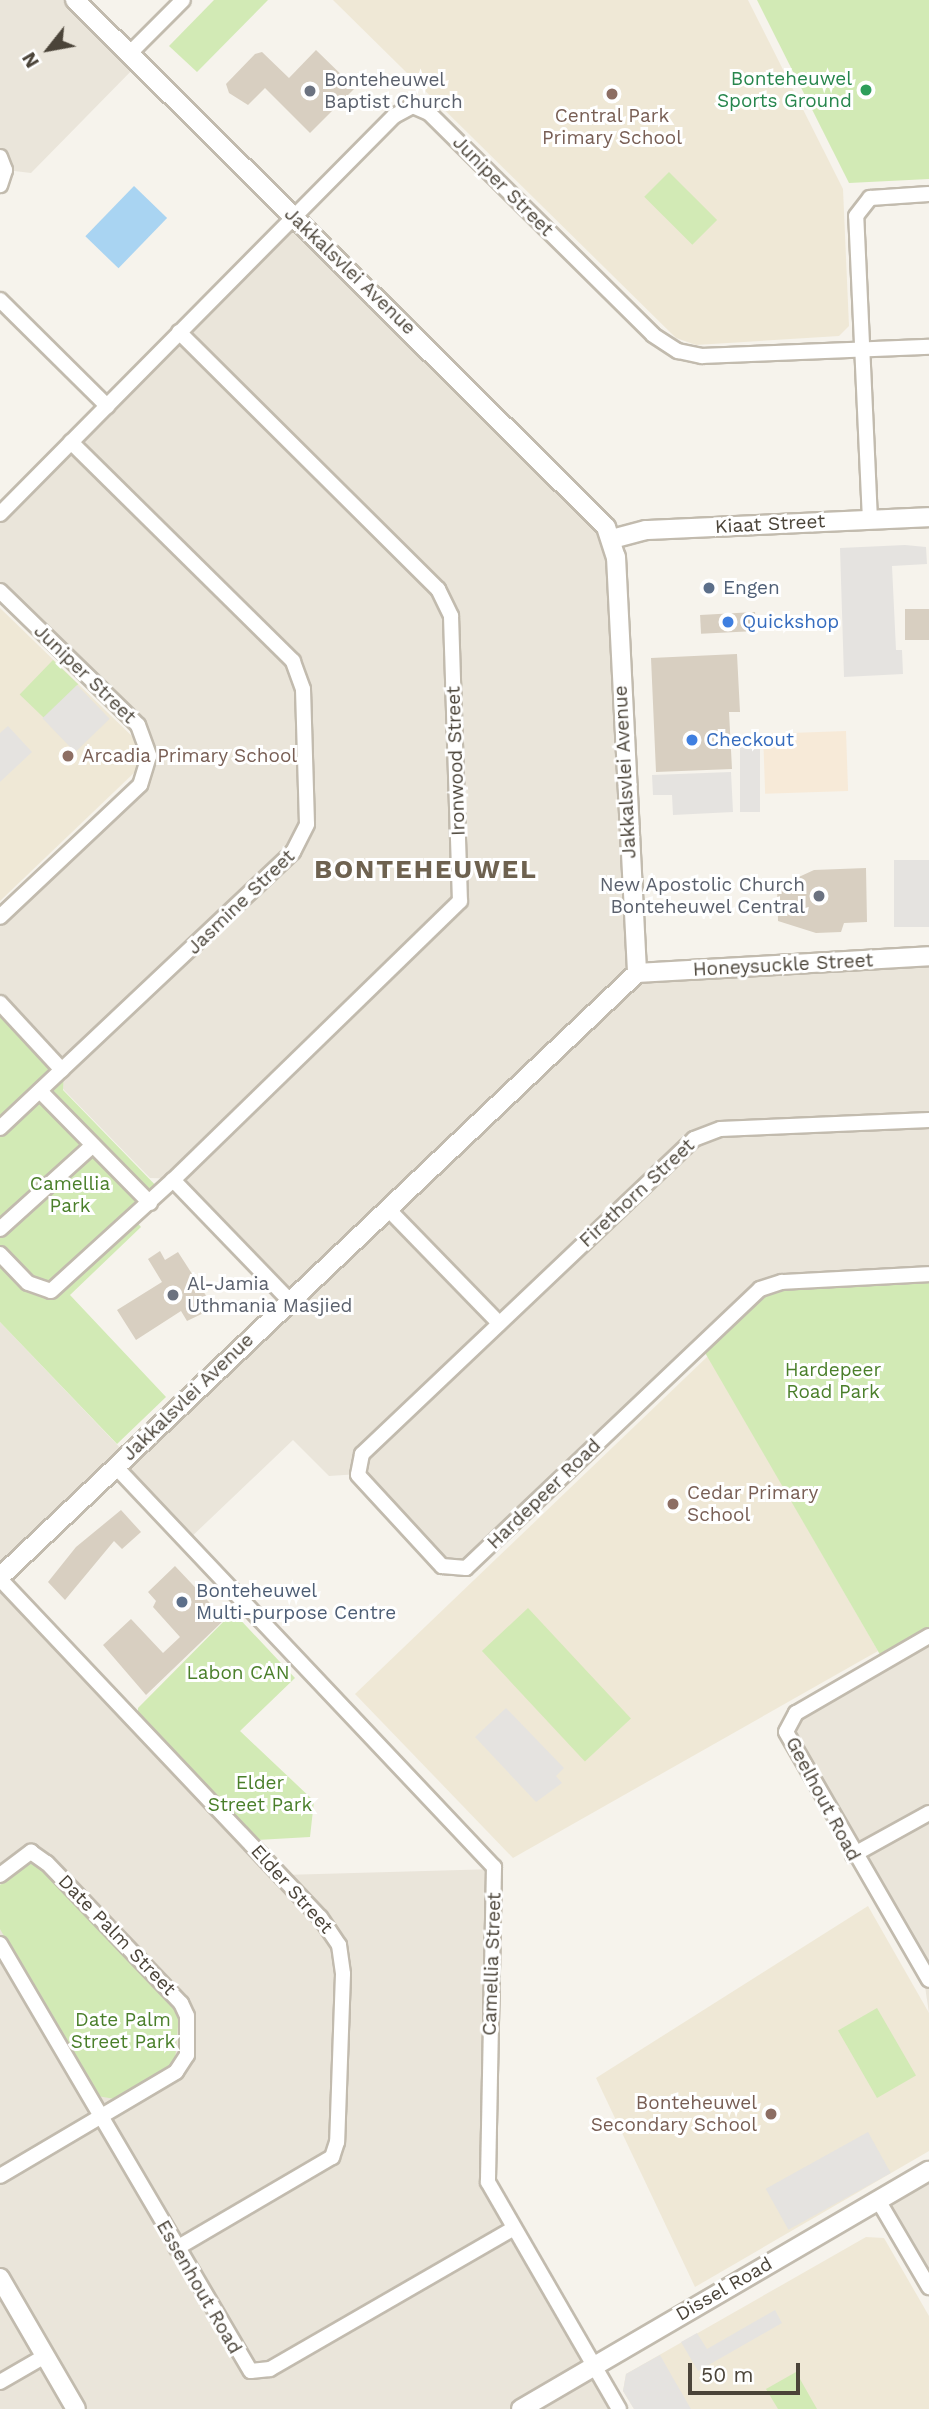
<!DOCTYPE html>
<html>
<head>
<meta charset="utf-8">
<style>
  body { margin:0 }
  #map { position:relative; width:929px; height:2409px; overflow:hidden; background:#f6f3ec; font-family:"Work Sans",sans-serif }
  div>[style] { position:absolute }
  .residential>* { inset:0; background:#eae5da }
  .commercial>* { inset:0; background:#f7ead8; transform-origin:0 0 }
  .education>* { inset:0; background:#efe8d6 }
  .green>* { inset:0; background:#d2eab5; transform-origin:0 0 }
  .parking>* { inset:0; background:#e5e3e0; transform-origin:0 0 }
  .water>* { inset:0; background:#a9d4f2; transform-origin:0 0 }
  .building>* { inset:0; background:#d8cfc1; transform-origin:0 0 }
  .roads { filter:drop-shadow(2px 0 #c2bbae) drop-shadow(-2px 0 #c2bbae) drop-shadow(0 2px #c2bbae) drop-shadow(0 -2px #c2bbae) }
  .minor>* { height:14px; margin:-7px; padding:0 7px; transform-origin:7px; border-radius:7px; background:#fff }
  .tertiary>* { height:18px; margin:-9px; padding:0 9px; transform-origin:9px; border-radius:9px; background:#fff }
  .dots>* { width:19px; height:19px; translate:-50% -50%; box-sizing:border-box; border:4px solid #fff; border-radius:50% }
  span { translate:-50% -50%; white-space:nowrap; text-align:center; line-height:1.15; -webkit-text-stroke:6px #fff; paint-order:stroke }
  .leisure-label { font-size:19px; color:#27864d }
  .right { translate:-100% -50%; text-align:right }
  .worship-label { font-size:19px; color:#5b616d }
  .left { translate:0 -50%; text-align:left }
  .education-label { font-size:19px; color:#785e54 }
  .street-label { font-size:19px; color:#4b4439 }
  .service-label { font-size:19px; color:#4e5e75 }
  .shop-label { font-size:19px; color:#366cbe }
  .park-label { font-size:19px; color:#4a7f2a }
  .district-label { font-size:26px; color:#6e6250; font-weight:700; letter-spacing:2px }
  .north { position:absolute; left:14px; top:14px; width:70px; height:70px; -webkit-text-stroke:5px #fff; paint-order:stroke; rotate:239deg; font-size:19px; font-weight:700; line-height:28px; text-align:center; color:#4b4439 }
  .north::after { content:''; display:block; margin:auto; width:24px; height:32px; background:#4b4439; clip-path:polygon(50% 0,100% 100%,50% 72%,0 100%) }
  .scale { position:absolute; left:688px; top:2363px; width:112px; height:32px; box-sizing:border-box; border:4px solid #4b4439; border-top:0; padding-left:9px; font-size:21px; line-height:24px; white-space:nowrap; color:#4b4439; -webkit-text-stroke:5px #fff; paint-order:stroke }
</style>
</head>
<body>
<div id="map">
  <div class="residential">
    <i style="clip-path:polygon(0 0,74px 0,138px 64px,31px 173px,6px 170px,0 186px)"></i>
    <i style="clip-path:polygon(293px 216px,606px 527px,635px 972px,929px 957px,929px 1273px,782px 1281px,455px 1570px,359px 1474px,329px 1476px,293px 1440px,187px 1541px,116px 1467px,0 1578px,0 1322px,127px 1455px,289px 1301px,181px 1179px,150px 1178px,63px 1089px,0 1005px,0 916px,140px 784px,145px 740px,0 591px,0 513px)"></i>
    <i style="clip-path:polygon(0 1578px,283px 1875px,496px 1869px,488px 2171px,620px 2409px,0 2409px)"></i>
    <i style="clip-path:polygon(929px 1635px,929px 2013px,924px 1980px,789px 1743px,789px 1721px)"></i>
    <i style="clip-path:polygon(929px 2172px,929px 2286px,880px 2201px)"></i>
  </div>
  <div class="commercial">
    <i style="left:846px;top:731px;width:60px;height:83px;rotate:88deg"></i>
  </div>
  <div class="education">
    <i style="clip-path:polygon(333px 0,748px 0,843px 189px,849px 326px,839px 336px,696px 345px,676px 338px)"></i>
    <i style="clip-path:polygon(0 608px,137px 741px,137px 770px,0 901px)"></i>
    <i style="clip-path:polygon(708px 1356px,878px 1651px,513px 1858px,355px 1694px)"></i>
    <i style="clip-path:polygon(868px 1906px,929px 2013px,929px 2151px,695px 2287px,596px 2078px)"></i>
    <i style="clip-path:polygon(866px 2237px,884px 2238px,929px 2316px,929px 2409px,634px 2409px,623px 2391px,626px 2374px)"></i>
  </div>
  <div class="green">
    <i style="clip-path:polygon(214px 0,268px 0,197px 72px,169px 46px)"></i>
    <i style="clip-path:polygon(757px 0,929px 0,929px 179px,849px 183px)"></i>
    <i style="left:669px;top:172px;width:68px;height:35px;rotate:45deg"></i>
    <i style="left:53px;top:660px;width:35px;height:48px;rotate:44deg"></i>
    <i style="clip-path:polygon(0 1011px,64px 1068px,63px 1090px,163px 1193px,135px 1220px,141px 1227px,70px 1295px,166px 1397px,117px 1444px,0 1322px)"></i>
    <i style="clip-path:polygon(929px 1279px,929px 1630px,882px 1658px,704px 1351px,759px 1297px,780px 1288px)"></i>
    <i style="left:528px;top:1608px;width:151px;height:63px;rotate:47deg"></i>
    <i style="clip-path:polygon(233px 1612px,295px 1678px,240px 1731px,314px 1801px,310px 1837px,257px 1840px,138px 1715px,138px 1708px)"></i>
    <i style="clip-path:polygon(29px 1863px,40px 1866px,179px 2013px,175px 2062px,115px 2099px,97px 2096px,0 1929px,0 1885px)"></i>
    <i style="left:877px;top:2008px;width:78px;height:45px;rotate:60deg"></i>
    <i style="clip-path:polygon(796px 2372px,817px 2409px,778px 2409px,766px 2389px)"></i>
  </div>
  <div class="parking">
    <i style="clip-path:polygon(905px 545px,926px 547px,927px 564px,892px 566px,896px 650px,902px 650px,903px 674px,844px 677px,840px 548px)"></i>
    <i style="left:77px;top:685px;width:47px;height:48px;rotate:46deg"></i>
    <i style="clip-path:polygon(8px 726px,32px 752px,0 782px,0 733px)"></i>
    <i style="left:740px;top:735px;width:20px;height:77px"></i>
    <i style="clip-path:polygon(731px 772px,733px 812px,673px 815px,672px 795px,653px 795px,652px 775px)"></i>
    <i style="left:929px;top:860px;width:67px;height:35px;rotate:90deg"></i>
    <i style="clip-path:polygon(506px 1708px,564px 1768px,556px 1776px,562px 1783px,536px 1802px,475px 1737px)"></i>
    <i style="left:868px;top:2132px;width:47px;height:117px;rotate:61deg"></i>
    <i style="clip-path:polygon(775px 2310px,782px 2323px,698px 2371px,681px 2342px,697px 2333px,707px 2349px)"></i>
    <i style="clip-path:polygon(660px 2355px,673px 2378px,691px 2409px,634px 2409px,623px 2391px,626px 2374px)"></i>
  </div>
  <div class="water">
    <i style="left:134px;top:186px;width:46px;height:70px;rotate:44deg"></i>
  </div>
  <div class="building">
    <i style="clip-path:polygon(316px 50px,355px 88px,310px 133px,265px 88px,248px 105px,229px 93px,226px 84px,255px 54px,262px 52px,289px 78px)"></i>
    <i style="left:929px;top:609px;width:31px;height:24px;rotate:90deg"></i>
    <i style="left:755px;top:612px;width:19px;height:55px;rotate:87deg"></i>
    <i style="clip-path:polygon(737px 654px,740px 712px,729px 712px,732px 769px,656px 772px,651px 658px)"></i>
    <i style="clip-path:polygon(866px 868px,867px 922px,844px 923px,841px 932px,816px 933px,778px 921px,777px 887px,814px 870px)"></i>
    <i style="clip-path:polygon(160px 1251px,165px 1260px,178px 1252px,214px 1308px,187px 1321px,181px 1311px,136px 1340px,117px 1310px,162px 1282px,148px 1259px)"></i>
    <i style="clip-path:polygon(121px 1510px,141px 1532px,122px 1549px,114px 1541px,65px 1600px,48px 1582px,76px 1547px)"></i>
    <i style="clip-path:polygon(175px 1566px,225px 1619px,146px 1695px,103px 1645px,131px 1619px,163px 1653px,180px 1637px,153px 1607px,156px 1601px,148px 1592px)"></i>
  </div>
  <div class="roads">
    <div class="minor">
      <i style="left:129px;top:54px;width:76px;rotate:-45deg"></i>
      <i style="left:0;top:157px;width:14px;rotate:69deg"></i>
      <i style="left:5px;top:170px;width:16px;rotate:108deg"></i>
      <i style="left:0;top:300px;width:151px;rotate:44.7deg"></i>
      <i style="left:179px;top:332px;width:365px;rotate:44.8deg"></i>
      <i style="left:438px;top:589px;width:30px;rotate:64deg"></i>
      <i style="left:451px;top:616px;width:285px;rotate:88.2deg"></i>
      <i style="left:460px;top:901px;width:400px;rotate:135.8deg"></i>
      <i style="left:173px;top:1180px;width:167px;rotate:46deg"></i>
      <i style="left:0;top:514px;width:560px;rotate:-45.29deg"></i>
      <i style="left:394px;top:116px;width:21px;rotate:-28deg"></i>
      <i style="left:413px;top:106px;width:17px;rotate:24deg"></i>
      <i style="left:429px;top:113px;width:315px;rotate:44.7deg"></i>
      <i style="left:653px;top:335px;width:30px;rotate:33deg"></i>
      <i style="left:678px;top:351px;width:25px;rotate:12deg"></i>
      <i style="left:702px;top:356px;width:227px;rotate:-2.3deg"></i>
      <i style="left:870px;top:520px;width:304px;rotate:-92.6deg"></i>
      <i style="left:856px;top:216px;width:23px;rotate:-52deg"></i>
      <i style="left:870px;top:198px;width:59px;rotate:-3.9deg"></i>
      <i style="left:0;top:591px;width:192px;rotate:44.2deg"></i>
      <i style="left:138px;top:725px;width:33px;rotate:70deg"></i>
      <i style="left:149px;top:756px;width:30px;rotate:107deg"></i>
      <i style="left:140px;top:785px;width:192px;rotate:136.7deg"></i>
      <i style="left:0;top:1003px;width:91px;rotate:47.2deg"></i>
      <i style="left:40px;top:1091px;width:157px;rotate:45.5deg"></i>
      <i style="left:929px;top:1120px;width:209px;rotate:177.5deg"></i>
      <i style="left:720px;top:1129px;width:28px;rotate:159deg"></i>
      <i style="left:694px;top:1139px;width:458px;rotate:136.5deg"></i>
      <i style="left:362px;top:1454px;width:21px;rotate:101deg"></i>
      <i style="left:358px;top:1475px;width:124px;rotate:47.3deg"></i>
      <i style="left:442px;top:1566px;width:24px;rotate:5deg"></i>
      <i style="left:466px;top:1568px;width:405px;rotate:-43.5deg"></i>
      <i style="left:760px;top:1289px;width:23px;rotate:-18deg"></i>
      <i style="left:782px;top:1282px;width:147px;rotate:-3.1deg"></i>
      <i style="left:0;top:1128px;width:403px;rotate:-43.3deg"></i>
      <i style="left:293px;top:852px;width:31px;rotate:-63deg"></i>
      <i style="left:307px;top:824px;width:135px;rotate:-91.7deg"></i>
      <i style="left:303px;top:689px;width:30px;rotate:-110deg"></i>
      <i style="left:293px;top:661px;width:312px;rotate:-135.4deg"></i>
      <i style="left:387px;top:1208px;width:161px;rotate:45.8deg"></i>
      <i style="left:0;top:1229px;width:125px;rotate:-42.1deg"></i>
      <i style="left:0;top:1254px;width:40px;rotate:46deg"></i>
      <i style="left:28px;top:1283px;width:24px;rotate:19deg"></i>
      <i style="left:51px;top:1291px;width:165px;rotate:-42.3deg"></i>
      <i style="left:115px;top:1466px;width:552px;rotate:46.62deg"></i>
      <i style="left:494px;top:1867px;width:315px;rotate:91.1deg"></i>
      <i style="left:488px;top:2182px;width:262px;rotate:60deg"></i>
      <i style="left:0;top:1579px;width:465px;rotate:46.6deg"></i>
      <i style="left:320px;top:1917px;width:34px;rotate:56deg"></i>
      <i style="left:339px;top:1945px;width:29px;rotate:82deg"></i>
      <i style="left:343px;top:1974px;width:168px;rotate:92deg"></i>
      <i style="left:337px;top:2142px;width:16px;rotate:108deg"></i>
      <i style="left:332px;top:2157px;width:180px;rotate:149.6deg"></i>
      <i style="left:929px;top:1636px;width:154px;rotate:149.9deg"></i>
      <i style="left:796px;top:1713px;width:21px;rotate:118deg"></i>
      <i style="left:786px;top:1732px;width:286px;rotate:60deg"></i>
      <i style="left:853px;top:1855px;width:87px;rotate:-28.9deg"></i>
      <i style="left:0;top:1875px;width:39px;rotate:-37deg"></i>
      <i style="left:31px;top:1852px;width:19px;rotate:35deg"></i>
      <i style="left:47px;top:1863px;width:194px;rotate:46.3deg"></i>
      <i style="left:181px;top:2003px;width:14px;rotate:65deg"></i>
      <i style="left:187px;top:2016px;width:39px;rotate:90deg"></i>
      <i style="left:187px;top:2055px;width:20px;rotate:123deg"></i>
      <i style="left:176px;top:2072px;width:204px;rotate:149.4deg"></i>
      <i style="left:0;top:1944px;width:495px;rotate:59.6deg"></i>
      <i style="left:251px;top:2371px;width:19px;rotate:-6deg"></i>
      <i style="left:270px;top:2369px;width:278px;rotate:-30deg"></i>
      <i style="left:878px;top:2200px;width:101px;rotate:59.6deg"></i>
      <i style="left:0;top:2382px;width:52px;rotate:-30deg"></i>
    </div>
    <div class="tertiary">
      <i style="left:75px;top:0;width:748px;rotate:44.78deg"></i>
      <i style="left:606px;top:527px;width:32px;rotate:72deg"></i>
      <i style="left:616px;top:557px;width:417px;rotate:87.1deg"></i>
      <i style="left:612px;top:539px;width:35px;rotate:-15deg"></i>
      <i style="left:646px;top:530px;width:283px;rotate:-2.6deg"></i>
      <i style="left:637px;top:973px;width:292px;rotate:-3.3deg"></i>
      <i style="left:0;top:1577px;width:878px;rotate:-43.48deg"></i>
      <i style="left:0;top:2278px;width:151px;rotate:59.9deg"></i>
      <i style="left:521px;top:2409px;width:472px;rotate:-30.3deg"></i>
    </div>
  </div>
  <div class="dots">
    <i style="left:866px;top:90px;background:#2e9e5b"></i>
    <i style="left:310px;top:91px;background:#6b7280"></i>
    <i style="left:612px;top:94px;background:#8d6e63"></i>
    <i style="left:709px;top:588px;background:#5c6f8a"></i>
    <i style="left:728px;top:622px;background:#3f7fe0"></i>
    <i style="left:692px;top:740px;background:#3f7fe0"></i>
    <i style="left:68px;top:756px;background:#8d6e63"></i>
    <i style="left:819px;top:896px;background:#6b7280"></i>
    <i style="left:173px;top:1295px;background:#6b7280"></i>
    <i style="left:673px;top:1504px;background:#8d6e63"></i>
    <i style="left:182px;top:1602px;background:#5c6f8a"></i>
    <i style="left:771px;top:2114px;background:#8d6e63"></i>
  </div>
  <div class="leisure-label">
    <span class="right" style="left:852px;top:90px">Bonteheuwel<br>Sports Ground</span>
  </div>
  <div class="worship-label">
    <span class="left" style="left:324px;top:91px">Bonteheuwel<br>Baptist Church</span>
    <span class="right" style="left:805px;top:896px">New Apostolic Church<br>Bonteheuwel Central</span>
    <span class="left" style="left:187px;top:1295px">Al-Jamia<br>Uthmania Masjied</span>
  </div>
  <div class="education-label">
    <span style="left:612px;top:127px">Central Park<br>Primary School</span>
    <span class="left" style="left:82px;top:756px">Arcadia Primary School</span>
    <span class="left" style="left:687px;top:1504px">Cedar Primary<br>School</span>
    <span class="right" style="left:757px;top:2114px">Bonteheuwel<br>Secondary School</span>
  </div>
  <div class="street-label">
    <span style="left:503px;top:186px;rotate:45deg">Juniper Street</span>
    <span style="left:350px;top:271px;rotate:44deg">Jakkalsvlei Avenue</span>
    <span style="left:770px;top:524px;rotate:-3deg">Kiaat Street</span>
    <span style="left:85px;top:674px;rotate:44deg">Juniper Street</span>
    <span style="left:456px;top:761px;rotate:-92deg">Ironwood Street</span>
    <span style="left:625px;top:772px;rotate:-93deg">Jakkalsvlei Avenue</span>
    <span style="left:241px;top:902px;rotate:-44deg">Jasmine Street</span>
    <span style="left:783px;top:965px;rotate:-3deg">Honeysuckle Street</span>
    <span style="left:637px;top:1193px;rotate:-43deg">Firethorn Street</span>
    <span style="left:188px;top:1397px;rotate:-44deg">Jakkalsvlei Avenue</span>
    <span style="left:544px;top:1494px;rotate:-44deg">Hardepeer Road</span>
    <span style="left:823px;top:1799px;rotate:62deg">Geelhout Road</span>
    <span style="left:292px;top:1889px;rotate:48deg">Elder Street</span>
    <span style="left:117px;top:1935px;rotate:46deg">Date Palm Street</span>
    <span style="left:492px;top:1964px;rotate:-88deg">Camellia Street</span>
    <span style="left:199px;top:2287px;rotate:60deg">Essenhout Road</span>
    <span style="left:724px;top:2289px;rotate:-30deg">Dissel Road</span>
  </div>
  <div class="service-label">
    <span class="left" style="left:723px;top:588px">Engen</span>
    <span class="left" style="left:196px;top:1602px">Bonteheuwel<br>Multi-purpose Centre</span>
  </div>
  <div class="shop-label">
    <span class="left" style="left:742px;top:622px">Quickshop</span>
    <span class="left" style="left:706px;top:740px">Checkout</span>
  </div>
  <div class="park-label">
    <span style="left:70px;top:1195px">Camellia<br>Park</span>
    <span style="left:833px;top:1381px">Hardepeer<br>Road Park</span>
    <span style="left:238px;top:1673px">Labon CAN</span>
    <span style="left:260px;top:1794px">Elder<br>Street Park</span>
    <span style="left:123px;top:2031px">Date Palm<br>Street Park</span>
  </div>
  <div class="district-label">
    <span style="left:426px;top:870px">BONTEHEUWEL</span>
  </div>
  <div class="north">N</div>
  <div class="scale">50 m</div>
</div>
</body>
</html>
